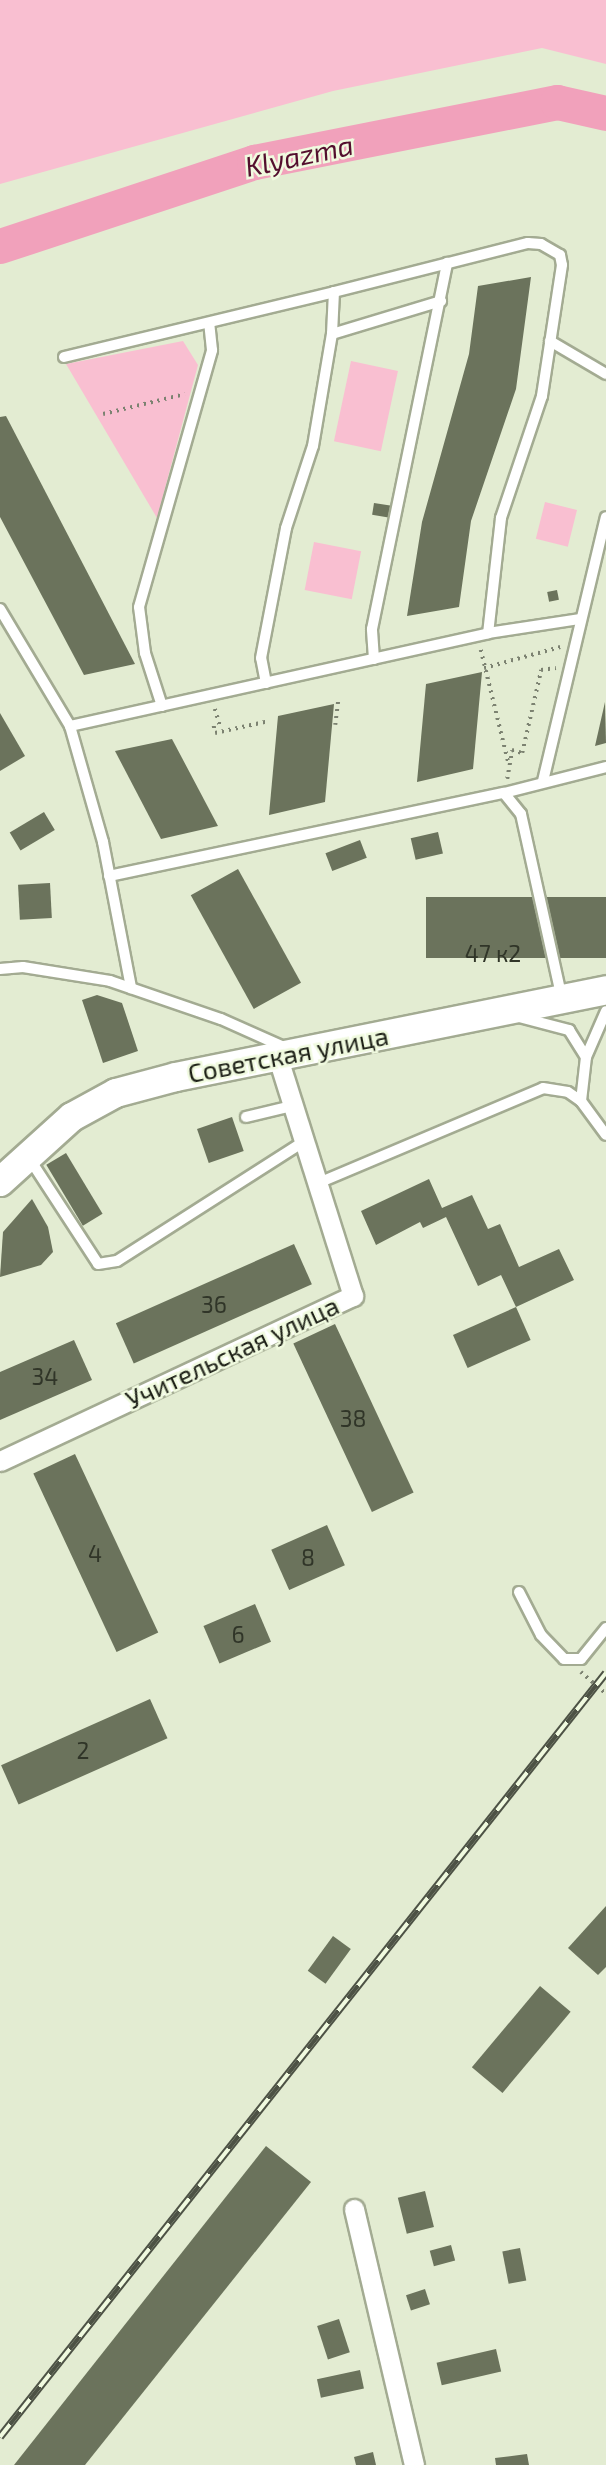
<!DOCTYPE html>
<html>
<head>
<meta charset="utf-8">
<style>
  body { margin:0 }
  #map { position:relative; width:606px; height:2465px; overflow:hidden; background:#e3ecd2; font-family:"Exo 2",sans-serif }
  div>[style] { position:absolute }
  .green>* { inset:0; background:#f9bfd1; transform-origin:0 0 }
  .river>* { height:35px; margin:-17.5px; padding:0 17.5px; transform-origin:17.5px; border-radius:17.5px; background:#f1a1bb }
  .building>* { inset:0; background:#6b735c; transform-origin:0 0 }
  .path>* { height:3.5px; margin-top:-1.75px; transform-origin:0; background:repeating-linear-gradient(90deg,#7c8271 0 2px,transparent 0 7px) }
  .roads { filter:drop-shadow(2px 0 #a3ab92) drop-shadow(-2px 0 #a3ab92) drop-shadow(0 2px #a3ab92) drop-shadow(0 -2px #a3ab92) }
  .service>* { height:10px; margin:-5px; padding:0 5px; transform-origin:5px; border-radius:5px; background:#fff }
  .minor>* { height:19px; margin:-9.5px; padding:0 9.5px; transform-origin:9.5px; border-radius:9.5px; background:#fff }
  .secondary>* { height:28px; margin:-14px; padding:0 14px; transform-origin:14px; border-radius:14px; background:#fff }
  .rail>* { height:8px; margin-top:-4px; transform-origin:0; background:repeating-linear-gradient(90deg,#f0fadf 0 16px,#4d5245 0 32px); box-sizing:border-box; border-block:2px solid #4d5245 }
  span { translate:-50% -50%; white-space:nowrap; text-align:center; line-height:1.15; -webkit-text-stroke:5px #f0fadf; paint-order:stroke }
  .number-label { font-size:23px; color:#303528 }
  .number-label span { -webkit-text-stroke-width:0 }
  .street-label { font-size:26px; color:#1d2017 }
  .water-label { font-size:28px; color:#540f2e; font-style:italic }
</style>
</head>
<body>
<div id="map">
  <div class="green">
    <i style="clip-path:polygon(0 0,606px 0,606px 64px,542px 48px,333px 91px,0 184px)"></i>
    <i style="clip-path:polygon(183px 341px,198px 365px,157px 518px,66px 364px)"></i>
    <i style="left:351px;top:361px;width:48px;height:82px;rotate:12deg"></i>
    <i style="left:545px;top:502px;width:33px;height:38px;rotate:14deg"></i>
    <i style="left:314px;top:542px;width:48px;height:49px;rotate:11deg"></i>
  </div>
  <div class="river">
    <i style="left:0;top:246px;width:268px;rotate:-18.3deg"></i>
    <i style="left:254px;top:162px;width:309px;rotate:-11.2deg"></i>
    <i style="left:557px;top:102px;width:50px;rotate:12.7deg"></i>
  </div>
  <div class="building">
    <i style="clip-path:polygon(531px 277px,516px 389px,471px 521px,459px 607px,407px 616px,422px 522px,469px 354px,478px 286px)"></i>
    <i style="clip-path:polygon(6px 416px,135px 664px,84px 675px,0 517px,0 417px)"></i>
    <i style="left:374px;top:503px;width:18px;height:12px;rotate:9deg"></i>
    <i style="left:557px;top:590px;width:10px;height:10px;rotate:79deg"></i>
    <i style="clip-path:polygon(482px 672px,473px 769px,417px 782px,426px 684px)"></i>
    <i style="clip-path:polygon(605px 702px,606px 743px,595px 746px)"></i>
    <i style="clip-path:polygon(334px 704px,325px 802px,269px 815px,278px 716px)"></i>
    <i style="clip-path:polygon(0 713px,25px 756px,0 771px)"></i>
    <i style="clip-path:polygon(172px 739px,218px 826px,161px 839px,115px 751px)"></i>
    <i style="left:44px;top:812px;width:21px;height:40px;rotate:59deg"></i>
    <i style="left:438px;top:832px;width:22px;height:28px;rotate:77deg"></i>
    <i style="left:360px;top:840px;width:19px;height:37px;rotate:69deg"></i>
    <i style="left:238px;top:869px;width:130px;height:54px;rotate:61deg"></i>
    <i style="left:50px;top:883px;width:35px;height:32px;rotate:87deg"></i>
    <i style="left:606px;top:897px;width:61px;height:180px;rotate:90deg"></i>
    <i style="clip-path:polygon(97px 995px,122px 1003px,138px 1051px,103px 1063px,82px 1000px)"></i>
    <i style="left:232px;top:1117px;width:36px;height:37px;rotate:71deg"></i>
    <i style="left:66px;top:1153px;width:71px;height:23px;rotate:59deg"></i>
    <i style="clip-path:polygon(429px 1179px,442px 1208px,472px 1195px,488px 1229px,500px 1224px,519px 1267px,559px 1249px,574px 1280px,516px 1307px,501px 1275px,478px 1286px,446px 1217px,423px 1228px,420px 1222px,376px 1245px,361px 1211px)"></i>
    <i style="clip-path:polygon(32px 1199px,48px 1227px,53px 1252px,41px 1265px,0 1277px,3px 1232px)"></i>
    <i style="left:294px;top:1244px;width:44px;height:195px;rotate:66deg"></i>
    <i style="left:516px;top:1307px;width:36px;height:69px;rotate:66deg"></i>
    <i style="left:335px;top:1324px;width:186px;height:46px;rotate:65deg"></i>
    <i style="clip-path:polygon(74px 1340px,92px 1380px,0 1420px,0 1372px)"></i>
    <i style="left:75px;top:1454px;width:197px;height:46px;rotate:65deg"></i>
    <i style="left:327px;top:1525px;width:44px;height:61px;rotate:66deg"></i>
    <i style="left:255px;top:1604px;width:41px;height:56px;rotate:67deg"></i>
    <i style="left:150px;top:1699px;width:43px;height:163px;rotate:66deg"></i>
    <i style="clip-path:polygon(606px 1906px,606px 1967px,598px 1975px,568px 1948px)"></i>
    <i style="left:333px;top:1936px;width:22px;height:43px;rotate:36deg"></i>
    <i style="left:540px;top:1986px;width:40px;height:106px;rotate:40deg"></i>
    <i style="clip-path:polygon(266px 2146px,311px 2182px,85px 2465px,14px 2465px)"></i>
    <i style="left:425px;top:2191px;width:37px;height:28px;rotate:76deg"></i>
    <i style="left:451px;top:2245px;width:16px;height:22px;rotate:75deg"></i>
    <i style="left:520px;top:2248px;width:33px;height:18px;rotate:79deg"></i>
    <i style="left:425px;top:2289px;width:16px;height:20px;rotate:72deg"></i>
    <i style="left:339px;top:2319px;width:35px;height:23px;rotate:72deg"></i>
    <i style="left:496px;top:2349px;width:23px;height:61px;rotate:77deg"></i>
    <i style="left:360px;top:2370px;width:19px;height:44px;rotate:78deg"></i>
    <i style="clip-path:polygon(373px 2452px,376px 2465px,356px 2465px,354px 2457px)"></i>
    <i style="clip-path:polygon(527px 2454px,529px 2465px,496px 2465px,495px 2458px)"></i>
  </div>
  <div class="path">
    <i style="left:103px;top:414px;width:84px;rotate:-13.7deg"></i>
    <i style="left:481px;top:650px;width:118px;rotate:76.3deg"></i>
    <i style="left:484px;top:668px;width:79px;rotate:-15.4deg"></i>
    <i style="left:215px;top:709px;width:17px;rotate:73deg"></i>
    <i style="left:335px;top:725px;width:26px;rotate:-83deg"></i>
    <i style="left:214px;top:726px;width:7px;rotate:82deg"></i>
    <i style="left:215px;top:733px;width:55px;rotate:-12.5deg"></i>
    <i style="left:507px;top:779px;width:29px;rotate:-80deg"></i>
    <i style="left:512px;top:750px;width:10px;rotate:17deg"></i>
    <i style="left:522px;top:753px;width:85px;rotate:-77.1deg"></i>
    <i style="left:541px;top:670px;width:15px;rotate:-8deg"></i>
    <i style="left:581px;top:1672px;width:33px;rotate:41deg"></i>
  </div>
  <div class="roads">
    <div class="service">
      <i style="left:332px;top:334px;width:114px;rotate:-16.8deg"></i>
      <i style="left:550px;top:341px;width:65px;rotate:30.5deg"></i>
      <i style="left:64px;top:357px;width:278px;rotate:-13.5deg"></i>
      <i style="left:0;top:609px;width:136px;rotate:59.1deg"></i>
      <i style="left:70px;top:726px;width:121px;rotate:74.1deg"></i>
      <i style="left:103px;top:842px;width:149px;rotate:79.1deg"></i>
      <i style="left:374px;top:659px;width:30px;rotate:-94deg"></i>
      <i style="left:372px;top:629px;width:374px;rotate:-78.4deg"></i>
      <i style="left:266px;top:683px;width:25px;rotate:-101deg"></i>
      <i style="left:261px;top:658px;width:132px;rotate:-79.1deg"></i>
      <i style="left:286px;top:528px;width:86px;rotate:-71.8deg"></i>
      <i style="left:313px;top:446px;width:114px;rotate:-80.4deg"></i>
      <i style="left:332px;top:334px;width:42px;rotate:-87.3deg"></i>
      <i style="left:334px;top:292px;width:200px;rotate:-14.2deg"></i>
      <i style="left:528px;top:243px;width:13px;rotate:4deg"></i>
      <i style="left:541px;top:244px;width:22px;rotate:30deg"></i>
      <i style="left:560px;top:255px;width:10px;rotate:79deg"></i>
      <i style="left:562px;top:265px;width:133px;rotate:98.7deg"></i>
      <i style="left:542px;top:396px;width:129px;rotate:108.6deg"></i>
      <i style="left:501px;top:518px;width:116px;rotate:96.4deg"></i>
      <i style="left:162px;top:706px;width:56px;rotate:-107.8deg"></i>
      <i style="left:145px;top:653px;width:46px;rotate:-97.4deg"></i>
      <i style="left:139px;top:607px;width:267px;rotate:-74.1deg"></i>
      <i style="left:212px;top:350px;width:27px;rotate:-96deg"></i>
      <i style="left:70px;top:726px;width:428px;rotate:-12.5deg"></i>
      <i style="left:488px;top:633px;width:92px;rotate:-8.7deg"></i>
      <i style="left:543px;top:781px;width:271px;rotate:-76.6deg"></i>
      <i style="left:504px;top:793px;width:105px;rotate:-14.3deg"></i>
      <i style="left:109px;top:876px;width:404px;rotate:-11.9deg"></i>
      <i style="left:504px;top:793px;width:27px;rotate:51deg"></i>
      <i style="left:521px;top:814px;width:185px;rotate:77.5deg"></i>
      <i style="left:0;top:969px;width:23px;rotate:-5deg"></i>
      <i style="left:23px;top:967px;width:88px;rotate:9.1deg"></i>
      <i style="left:110px;top:981px;width:117px;rotate:18.9deg"></i>
      <i style="left:221px;top:1019px;width:69px;rotate:24deg"></i>
      <i style="left:519px;top:1017px;width:52px;rotate:14.6deg"></i>
      <i style="left:569px;top:1030px;width:32px;rotate:58deg"></i>
      <i style="left:581px;top:1101px;width:44px;rotate:-83.5deg"></i>
      <i style="left:586px;top:1057px;width:50px;rotate:-66.5deg"></i>
      <i style="left:246px;top:1117px;width:47px;rotate:-13.4deg"></i>
      <i style="left:29px;top:1158px;width:126px;rotate:56.9deg"></i>
      <i style="left:98px;top:1264px;width:19px;rotate:-9deg"></i>
      <i style="left:117px;top:1261px;width:221px;rotate:-32.6deg"></i>
      <i style="left:316px;top:1184px;width:246px;rotate:-22.9deg"></i>
      <i style="left:543px;top:1088px;width:25px;rotate:9deg"></i>
      <i style="left:568px;top:1092px;width:16px;rotate:35deg"></i>
      <i style="left:581px;top:1101px;width:42px;rotate:53.7deg"></i>
      <i style="left:519px;top:1592px;width:48px;rotate:62.9deg"></i>
      <i style="left:541px;top:1635px;width:33px;rotate:46deg"></i>
      <i style="left:564px;top:1659px;width:17px"></i>
      <i style="left:581px;top:1659px;width:40px;rotate:-51deg"></i>
    </div>
    <div class="minor">
      <i style="left:0;top:1461px;width:390px;rotate:-25.1deg"></i>
      <i style="left:353px;top:1296px;width:250px;rotate:-107.5deg"></i>
      <i style="left:354px;top:2209px;width:263px;rotate:76.8deg"></i>
    </div>
    <div class="secondary">
      <i style="left:0;top:1182px;width:97px;rotate:-42.1deg"></i>
      <i style="left:72px;top:1117px;width:50px;rotate:-28.6deg"></i>
      <i style="left:116px;top:1093px;width:62px;rotate:-14.9deg"></i>
      <i style="left:176px;top:1077px;width:439px;rotate:-11.4deg"></i>
    </div>
  </div>
  <div class="rail">
    <i style="left:0;top:2437px;width:975px;rotate:-51.58deg"></i>
  </div>
  <div class="number-label">
    <span style="left:493px;top:953px">47 к2</span>
    <span style="left:214px;top:1304px">36</span>
    <span style="left:45px;top:1376px">34</span>
    <span style="left:353px;top:1418px">38</span>
    <span style="left:95px;top:1553px">4</span>
    <span style="left:308px;top:1557px">8</span>
    <span style="left:238px;top:1634px">6</span>
    <span style="left:83px;top:1750px">2</span>
  </div>
  <div class="street-label">
    <span style="left:288px;top:1054px;rotate:-11deg">Советская улица</span>
    <span style="left:232px;top:1352px;rotate:-25deg">Учительская улица</span>
  </div>
  <div class="water-label">
    <span style="left:299px;top:155px;rotate:-12deg">Klyazma</span>
  </div>
</div>
</body>
</html>
